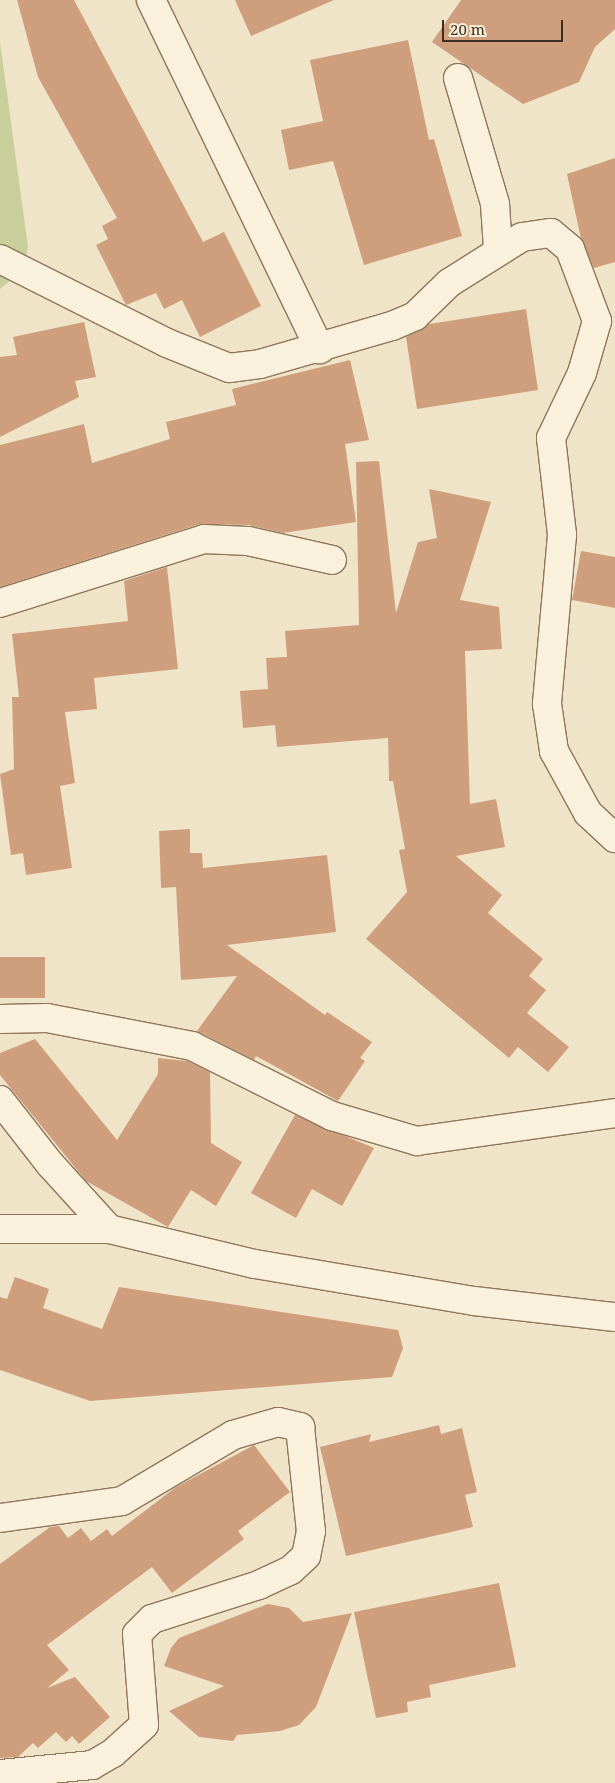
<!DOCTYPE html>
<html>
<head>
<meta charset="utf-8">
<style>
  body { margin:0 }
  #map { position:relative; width:615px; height:1783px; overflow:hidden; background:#f0e4c8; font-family:"Noto Serif",serif }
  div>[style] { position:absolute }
  .green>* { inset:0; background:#c9cf9b }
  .building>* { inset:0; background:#cf9f7d; transform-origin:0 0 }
  .roads { filter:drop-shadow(1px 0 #8d765c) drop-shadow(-1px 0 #8d765c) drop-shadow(0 1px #8d765c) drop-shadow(0 -1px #8d765c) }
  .minor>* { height:28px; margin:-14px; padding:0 14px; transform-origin:14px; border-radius:14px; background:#faf1dc }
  span { translate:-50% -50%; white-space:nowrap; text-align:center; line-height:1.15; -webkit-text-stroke:4.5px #f7eed8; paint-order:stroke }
  .scale { position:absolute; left:442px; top:20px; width:121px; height:22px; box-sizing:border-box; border:2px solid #3d2e20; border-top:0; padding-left:6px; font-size:15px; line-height:18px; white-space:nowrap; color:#3d2e20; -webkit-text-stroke:4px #f7eed8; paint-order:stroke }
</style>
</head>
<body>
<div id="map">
  <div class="green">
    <i style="clip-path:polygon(0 42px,28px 247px,23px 270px,0 289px)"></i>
  </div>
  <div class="building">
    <i style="clip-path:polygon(17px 0,74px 0,203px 242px,224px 232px,261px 306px,200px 337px,182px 300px,164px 309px,156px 293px,126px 305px,96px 245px,108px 239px,102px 226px,117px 218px,38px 77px)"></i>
    <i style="clip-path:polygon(235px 0,334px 0,251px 36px)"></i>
    <i style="clip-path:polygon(461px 0,615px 0,615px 29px,595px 47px,579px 82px,523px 104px,432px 42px)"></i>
    <i style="clip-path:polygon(408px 40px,429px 140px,434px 139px,462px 236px,364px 265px,333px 161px,289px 170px,281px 130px,323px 121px,310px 60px)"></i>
    <i style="clip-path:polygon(615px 158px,615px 262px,594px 268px,581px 239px,567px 174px)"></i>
    <i style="clip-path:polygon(526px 309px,538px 390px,417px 409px,406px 337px,429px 324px)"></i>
    <i style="clip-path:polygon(84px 322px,96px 377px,75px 381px,79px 397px,0 437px,0 357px,17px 355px,13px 337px)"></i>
    <i style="clip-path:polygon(350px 360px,369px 440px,345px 444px,356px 522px,283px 533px,249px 525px,200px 524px,0 587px,0 445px,84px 424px,92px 463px,170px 439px,166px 422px,236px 405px,232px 389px)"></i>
    <i style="clip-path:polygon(379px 461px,396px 613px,418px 542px,437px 538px,429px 489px,491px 502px,460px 600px,499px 607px,502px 649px,465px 651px,470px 804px,496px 799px,505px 847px,456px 856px,502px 895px,488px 913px,543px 959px,529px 976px,546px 990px,527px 1013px,569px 1047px,548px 1072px,518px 1047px,509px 1058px,366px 939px,407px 892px,399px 850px,405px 849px,393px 781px,389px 781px,388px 738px,277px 747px,275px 725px,243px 728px,240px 691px,268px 689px,266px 658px,287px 657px,285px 631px,359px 625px,356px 462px)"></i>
    <i style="clip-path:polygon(581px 551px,615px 557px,615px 608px,572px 600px)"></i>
    <i style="clip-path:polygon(167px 567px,178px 669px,94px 678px,97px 709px,65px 712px,75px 783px,60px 786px,72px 868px,26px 875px,23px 853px,11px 855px,0 774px,14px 769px,12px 697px,19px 697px,12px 634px,128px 621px,124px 581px)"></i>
    <i style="clip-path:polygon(190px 829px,190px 853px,202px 853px,203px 868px,327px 855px,336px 932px,227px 945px,325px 1015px,327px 1012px,372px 1042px,360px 1058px,365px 1061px,338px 1101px,256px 1056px,254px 1060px,197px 1031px,237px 976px,181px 980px,176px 887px,161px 888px,159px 831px)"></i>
    <i style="left:0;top:957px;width:45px;height:41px"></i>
    <i style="clip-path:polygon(35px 1039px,117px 1140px,158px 1074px,158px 1058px,187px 1061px,210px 1072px,211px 1143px,242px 1162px,216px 1206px,191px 1190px,168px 1227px,86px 1181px,0 1075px,0 1053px)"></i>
    <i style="clip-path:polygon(295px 1115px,374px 1148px,342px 1206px,312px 1189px,296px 1218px,251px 1193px)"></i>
    <i style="clip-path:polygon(15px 1277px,49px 1289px,43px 1308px,102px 1329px,119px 1287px,398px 1330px,403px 1348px,392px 1377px,90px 1401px,0 1370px,0 1297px,7px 1299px)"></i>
    <i style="clip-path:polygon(439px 1425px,441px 1434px,462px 1428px,477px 1492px,465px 1495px,473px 1527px,346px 1556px,320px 1447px,371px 1434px,369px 1442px)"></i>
    <i style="clip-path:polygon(254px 1445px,290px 1492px,238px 1531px,244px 1539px,172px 1593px,152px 1567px,47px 1645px,69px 1670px,47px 1688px,75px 1677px,110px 1717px,79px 1744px,72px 1736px,66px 1742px,56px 1732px,38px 1748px,33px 1743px,18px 1757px,0 1758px,0 1564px,50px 1527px,59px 1526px,68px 1538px,81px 1528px,91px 1541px,107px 1529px,112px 1536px,176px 1487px)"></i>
    <i style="clip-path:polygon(499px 1583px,516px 1667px,429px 1685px,431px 1697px,407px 1702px,408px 1712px,376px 1718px,354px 1612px)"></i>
    <i style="clip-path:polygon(268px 1604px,289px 1608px,303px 1622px,352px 1613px,316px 1707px,299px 1725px,280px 1731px,237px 1735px,233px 1741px,199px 1737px,169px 1711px,224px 1686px,164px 1666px,171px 1648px,179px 1638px)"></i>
  </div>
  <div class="roads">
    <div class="minor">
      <i style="left:151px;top:0;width:388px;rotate:64.2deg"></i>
      <i style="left:458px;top:78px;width:131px;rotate:73.6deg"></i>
      <i style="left:495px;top:204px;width:45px;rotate:86.2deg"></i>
      <i style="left:0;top:259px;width:187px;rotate:26.7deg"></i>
      <i style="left:167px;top:343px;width:67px;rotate:22deg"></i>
      <i style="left:229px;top:368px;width:31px;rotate:-7deg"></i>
      <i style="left:260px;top:364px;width:137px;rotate:-16.1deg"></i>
      <i style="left:392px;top:326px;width:25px;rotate:-23deg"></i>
      <i style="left:415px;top:316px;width:47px;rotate:-44.1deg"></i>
      <i style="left:449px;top:283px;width:86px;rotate:-32.2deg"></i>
      <i style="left:522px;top:237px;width:29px;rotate:-8deg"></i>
      <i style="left:551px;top:233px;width:25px;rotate:40deg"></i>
      <i style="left:570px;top:249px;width:77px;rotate:69.4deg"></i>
      <i style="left:597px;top:321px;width:54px;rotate:106.1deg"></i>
      <i style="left:582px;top:373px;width:72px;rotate:115.5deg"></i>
      <i style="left:551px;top:438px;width:98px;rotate:83.5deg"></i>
      <i style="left:562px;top:535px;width:170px;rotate:95.1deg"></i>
      <i style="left:547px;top:704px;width:48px;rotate:81.5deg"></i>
      <i style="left:554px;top:751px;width:71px;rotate:61.3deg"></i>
      <i style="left:588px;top:813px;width:37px;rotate:43deg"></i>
      <i style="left:0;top:603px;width:214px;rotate:-17.4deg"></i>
      <i style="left:204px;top:539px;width:44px;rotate:2.6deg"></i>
      <i style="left:248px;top:541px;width:86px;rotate:12.7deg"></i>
      <i style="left:0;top:1019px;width:47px;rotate:-1.2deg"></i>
      <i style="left:47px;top:1018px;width:148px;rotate:10.9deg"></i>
      <i style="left:192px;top:1046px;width:157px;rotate:26.6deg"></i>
      <i style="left:332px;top:1116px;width:89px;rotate:16.4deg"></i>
      <i style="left:417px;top:1141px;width:200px;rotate:-8deg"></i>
      <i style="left:0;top:1100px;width:81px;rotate:52deg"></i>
      <i style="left:50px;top:1164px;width:88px;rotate:47.8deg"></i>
      <i style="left:109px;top:1229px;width:150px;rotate:13.5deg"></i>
      <i style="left:255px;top:1264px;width:222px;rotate:9.6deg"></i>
      <i style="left:474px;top:1301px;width:142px;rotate:6.5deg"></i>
      <i style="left:0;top:1229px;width:109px"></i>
      <i style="left:0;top:1518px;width:123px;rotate:-7.9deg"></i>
      <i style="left:122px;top:1501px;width:129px;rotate:-30.7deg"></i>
      <i style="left:233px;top:1435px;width:47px;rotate:-16.1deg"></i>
      <i style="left:278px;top:1422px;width:23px;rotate:13deg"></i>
      <i style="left:300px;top:1427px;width:105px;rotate:84deg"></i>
      <i style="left:311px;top:1531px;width:25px;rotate:101deg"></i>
      <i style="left:306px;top:1556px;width:21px;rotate:137deg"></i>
      <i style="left:291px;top:1570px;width:35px;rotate:155deg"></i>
      <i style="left:259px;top:1585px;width:112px;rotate:162.4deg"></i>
      <i style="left:152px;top:1619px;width:21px;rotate:135deg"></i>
      <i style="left:137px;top:1634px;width:91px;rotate:85.6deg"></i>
      <i style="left:144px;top:1725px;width:42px;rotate:137.9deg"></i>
      <i style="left:113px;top:1753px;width:24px;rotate:150deg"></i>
      <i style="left:92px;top:1765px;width:92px;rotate:174.4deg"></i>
    </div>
  </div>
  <div class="scale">20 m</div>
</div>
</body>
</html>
